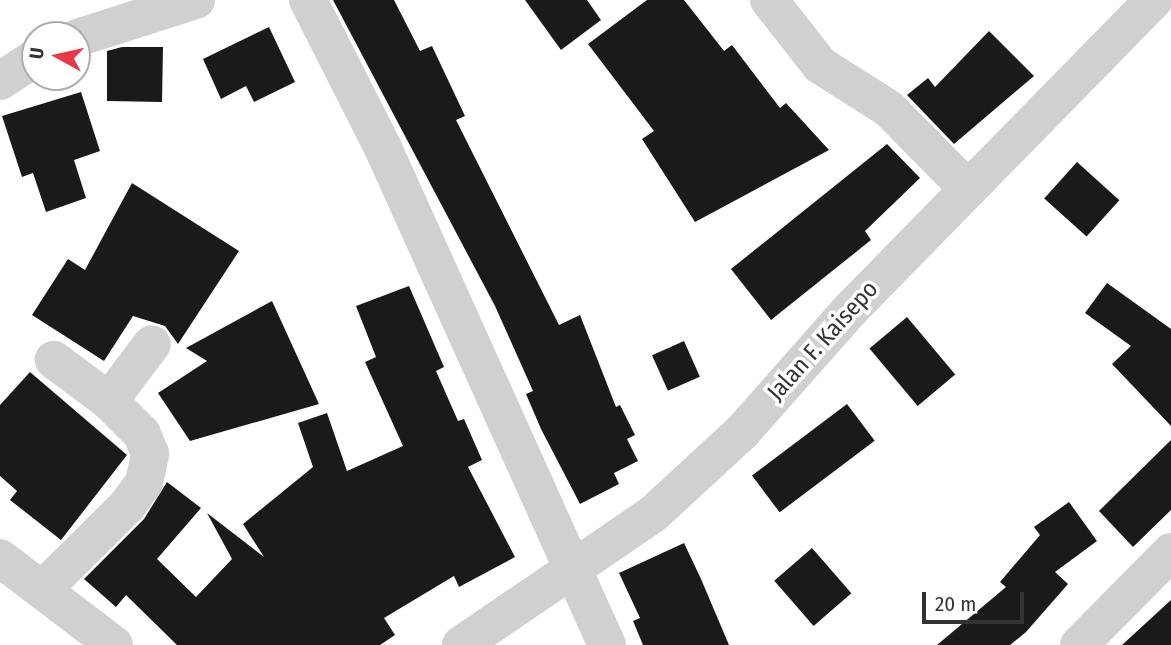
<!DOCTYPE html>
<html>
<head>
<meta charset="utf-8">
<style>
  body { margin:0 }
  #map { position:relative; width:1171px; height:645px; overflow:hidden; background:#fff; font-family:"Fira Sans Condensed",sans-serif }
  div>[style] { position:absolute }
  .building>* { inset:0; background:#1a1a1a; transform-origin:0 0 }
  .minor>* { height:38px; margin:-19px; padding:0 19px; transform-origin:19px; border-radius:19px; background:#d0d0d0 }
  span { translate:-50% -50%; white-space:nowrap; text-align:center; line-height:1.15; -webkit-text-stroke:7px #fff; paint-order:stroke }
  .street-label { font-size:24px; color:#333 }
  .north { position:absolute; left:21px; top:21px; width:70px; height:70px; box-sizing:border-box; background:#fff; border:2px solid #adadad; border-radius:50%; rotate:278deg; font-size:19px; font-weight:700; line-height:28px; text-align:center; color:#333 }
  .north::after { content:''; display:block; margin:auto; width:24px; height:32px; background:#e63946; clip-path:polygon(50% 0,100% 100%,50% 72%,0 100%) }
  .scale { position:absolute; left:922px; top:592px; width:102px; height:32px; box-sizing:border-box; border:4px solid #333; border-top:0; padding-left:9px; font-size:21px; line-height:24px; white-space:nowrap; color:#333; -webkit-text-stroke:5px #fff; paint-order:stroke }
</style>
</head>
<body>
<div id="map">
  <div class="building">
    <i style="clip-path:polygon(333px 0,394px 0,420px 51px,432px 46px,465px 116px,456px 120px,559px 325px,580px 315px,616px 407px,620px 405px,635px 435px,627px 439px,638px 461px,614px 473px,619px 484px,580px 504px,541px 429px,526px 394px,533px 391px,495px 306px)"></i>
    <i style="clip-path:polygon(525px 0,587px 0,601px 20px,561px 50px)"></i>
    <i style="clip-path:polygon(647px 0,684px 0,724px 51px,732px 45px,780px 108px,786px 103px,829px 150px,695px 222px,642px 139px,654px 131px,588px 44px)"></i>
    <i style="clip-path:polygon(269px 27px,295px 82px,254px 102px,246px 86px,221px 99px,203px 59px)"></i>
    <i style="clip-path:polygon(989px 31px,1034px 76px,954px 144px,907px 95px,928px 78px,935px 87px)"></i>
    <i style="clip-path:polygon(122px 47px,163px 47px,162px 102px,107px 101px,107px 51px)"></i>
    <i style="clip-path:polygon(81px 92px,100px 151px,74px 160px,86px 198px,46px 212px,33px 173px,22px 177px,2px 116px)"></i>
    <i style="clip-path:polygon(887px 144px,920px 178px,865px 231px,871px 240px,771px 320px,731px 269px)"></i>
    <i style="left:1077px;top:162px;width:57px;height:49px;rotate:42deg"></i>
    <i style="clip-path:polygon(132px 183px,239px 251px,178px 344px,165px 326px,133px 316px,104px 361px,32px 315px,68px 259px,85px 270px)"></i>
    <i style="clip-path:polygon(1107px 283px,1171px 329px,1171px 426px,1112px 364px,1131px 346px,1085px 313px)"></i>
    <i style="clip-path:polygon(409px 286px,444px 367px,436px 371px,458px 421px,464px 419px,482px 460px,468px 467px,515px 557px,459px 587px,454px 576px,384px 618px,395px 635px,380px 645px,177px 645px,126px 595px,116px 607px,84px 579px,144px 519px,167px 482px,201px 508px,157px 559px,196px 597px,232px 559px,207px 513px,264px 557px,243px 524px,313px 467px,298px 423px,327px 413px,347px 471px,403px 446px,365px 362px,376px 357px,356px 306px)"></i>
    <i style="clip-path:polygon(272px 301px,319px 404px,190px 441px,158px 393px,207px 361px,186px 348px)"></i>
    <i style="left:907px;top:317px;width:75px;height:49px;rotate:50deg"></i>
    <i style="left:684px;top:341px;width:39px;height:35px;rotate:66deg"></i>
    <i style="clip-path:polygon(30px 372px,127px 455px,61px 540px,10px 500px,17px 491px,0 476px,0 405px)"></i>
    <i style="left:847px;top:404px;width:46px;height:119px;rotate:53deg"></i>
    <i style="clip-path:polygon(1171px 440px,1171px 510px,1133px 547px,1099px 511px)"></i>
    <i style="clip-path:polygon(1069px 502px,1097px 541px,1055px 572px,1068px 584px,1026px 632px,1010px 645px,937px 645px,1006px 587px,1000px 582px,1040px 535px,1034px 527px)"></i>
    <i style="clip-path:polygon(684px 543px,701px 579px,729px 645px,643px 645px,633px 621px,640px 618px,619px 573px)"></i>
    <i style="left:812px;top:548px;width:60px;height:50px;rotate:49deg"></i>
    <i style="clip-path:polygon(1171px 600px,1171px 645px,1122px 645px)"></i>
  </div>
  <div class="minor">
    <i style="left:308px;top:0;width:166px;rotate:63.1deg"></i>
    <i style="left:383px;top:148px;width:545px;rotate:65.74deg"></i>
    <i style="left:769px;top:0;width:83px;rotate:51.9deg"></i>
    <i style="left:820px;top:65px;width:82px;rotate:32.5deg"></i>
    <i style="left:889px;top:109px;width:112px;rotate:45.4deg"></i>
    <i style="left:77px;top:38px;width:125px;rotate:-17.7deg"></i>
    <i style="left:0;top:81px;width:42px;rotate:-33.3deg"></i>
    <i style="left:109px;top:401px;width:71px;rotate:-53deg"></i>
    <i style="left:0;top:558px;width:143px;rotate:37.3deg"></i>
    <i style="left:43px;top:589px;width:118px;rotate:-44.7deg"></i>
    <i style="left:127px;top:506px;width:29px;rotate:-54deg"></i>
    <i style="left:144px;top:483px;width:30px;rotate:-78deg"></i>
    <i style="left:150px;top:454px;width:22px;rotate:-112deg"></i>
    <i style="left:142px;top:434px;width:47px;rotate:-135deg"></i>
    <i style="left:109px;top:401px;width:69px;rotate:-143.3deg"></i>
    <i style="left:461px;top:645px;width:232px;rotate:-34.3deg"></i>
    <i style="left:653px;top:514px;width:121px;rotate:-42.7deg"></i>
    <i style="left:742px;top:432px;width:163px;rotate:-48.5deg"></i>
    <i style="left:850px;top:310px;width:434px;rotate:-45.6deg"></i>
    <i style="left:1079px;top:645px;width:131px;rotate:-45.3deg"></i>
  </div>
  <div class="street-label">
    <span style="left:823px;top:341px;rotate:-48deg">Jalan F. Kaisepo</span>
  </div>
  <div class="north">U</div>
  <div class="scale">20 m</div>
</div>
</body>
</html>
